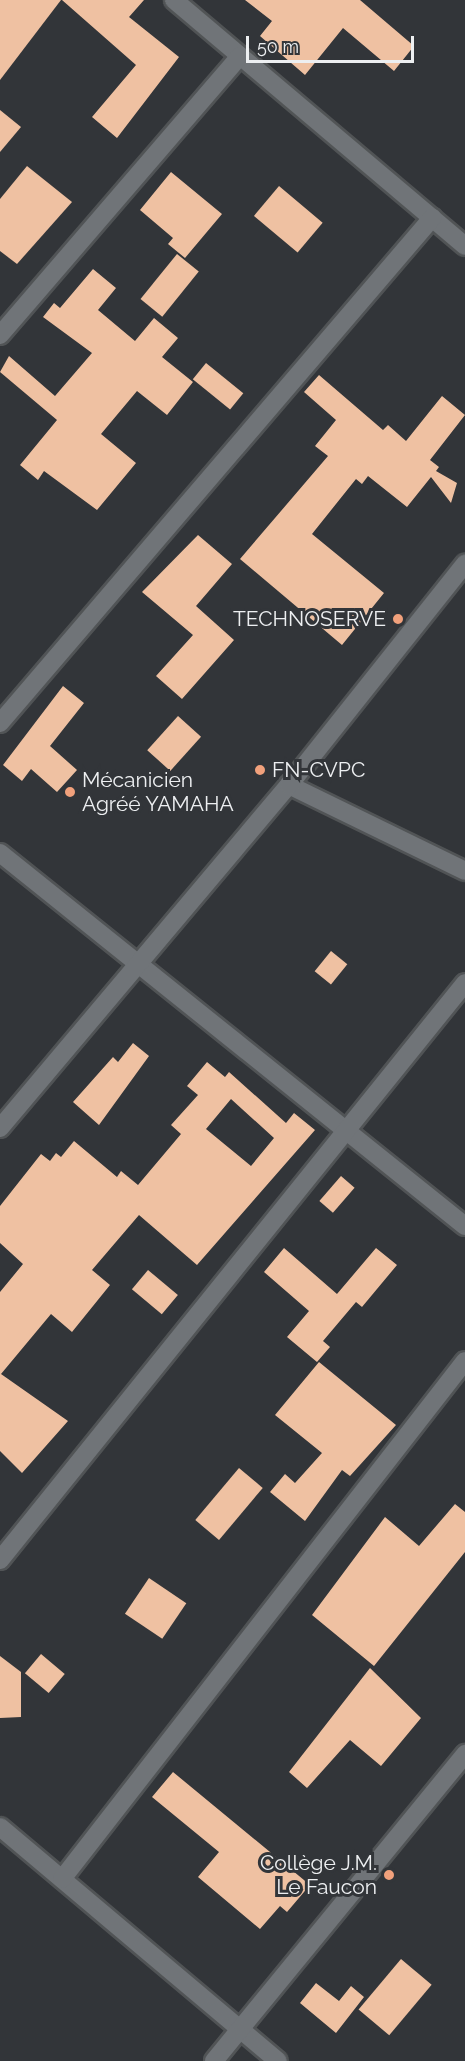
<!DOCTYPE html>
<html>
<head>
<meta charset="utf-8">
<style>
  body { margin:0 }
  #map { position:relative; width:465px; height:2061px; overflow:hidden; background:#323539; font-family:Raleway,sans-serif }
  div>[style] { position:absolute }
  .building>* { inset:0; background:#efc1a2; transform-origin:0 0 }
  .roads { filter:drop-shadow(2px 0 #515456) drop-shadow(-2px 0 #515456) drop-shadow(0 2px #515456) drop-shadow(0 -2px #515456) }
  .minor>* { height:18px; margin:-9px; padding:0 9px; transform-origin:9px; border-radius:9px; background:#707478 }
  .dots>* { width:16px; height:16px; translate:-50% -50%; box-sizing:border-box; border:3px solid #323539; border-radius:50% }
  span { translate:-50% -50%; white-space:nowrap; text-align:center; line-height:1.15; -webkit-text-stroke:6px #323539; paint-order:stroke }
  .poi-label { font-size:21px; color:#edeff1 }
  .right { translate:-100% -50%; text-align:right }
  .left { translate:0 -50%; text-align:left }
  .scale { position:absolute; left:246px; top:36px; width:168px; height:27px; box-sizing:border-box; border:3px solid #edeff1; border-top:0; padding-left:8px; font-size:18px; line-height:21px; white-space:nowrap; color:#edeff1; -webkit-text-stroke:4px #323539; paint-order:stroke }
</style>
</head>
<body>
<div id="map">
  <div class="building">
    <i style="clip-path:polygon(0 0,61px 0,0 80px)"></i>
    <i style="clip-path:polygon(62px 0,144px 0,129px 17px,179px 57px,117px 138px,92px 117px,136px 65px)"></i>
    <i style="clip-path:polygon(245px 0,360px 0,414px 46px,394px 71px,343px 28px,305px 75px,260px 36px,272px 21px)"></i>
    <i style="clip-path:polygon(0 110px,21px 127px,0 152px)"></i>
    <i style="clip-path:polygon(27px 166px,72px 202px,17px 264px,0 251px,0 199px)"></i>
    <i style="clip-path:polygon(171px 172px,222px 214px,185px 258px,168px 244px,173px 238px,140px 210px)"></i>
    <i style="left:279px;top:186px;width:57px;height:39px;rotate:40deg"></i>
    <i style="left:177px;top:254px;width:28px;height:58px;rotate:39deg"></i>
    <i style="clip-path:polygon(93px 269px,116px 288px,98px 310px,135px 341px,154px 318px,178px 338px,162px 357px,193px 382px,167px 415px,137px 391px,101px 434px,136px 463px,97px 510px,44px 471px,38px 480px,20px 465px,57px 420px,0 372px,9px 356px,55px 396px,92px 353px,43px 317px,54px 303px,60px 308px)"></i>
    <i style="left:206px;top:363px;width:48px;height:21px;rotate:39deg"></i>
    <i style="clip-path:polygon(319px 375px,383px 430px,388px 425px,406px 441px,442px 396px,465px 415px,430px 460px,439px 467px,436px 471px,457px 483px,451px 503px,431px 477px,407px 507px,368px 476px,362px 484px,356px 479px,312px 534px,384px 593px,342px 645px,240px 559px,328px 456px,315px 446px,336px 420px,304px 392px)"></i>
    <i style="clip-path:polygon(198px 535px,232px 564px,196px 606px,234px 640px,182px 699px,156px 676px,193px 635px,142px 592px)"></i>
    <i style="clip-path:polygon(63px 686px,84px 703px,50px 746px,77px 770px,57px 792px,31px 769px,22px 781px,3px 765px)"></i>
    <i style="left:178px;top:716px;width:31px;height:46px;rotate:42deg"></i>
    <i style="left:331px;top:951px;width:21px;height:26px;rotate:39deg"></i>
    <i style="clip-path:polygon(133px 1043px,149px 1056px,99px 1125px,73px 1102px,113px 1057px,118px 1062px)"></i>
    <i style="clip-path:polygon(evenodd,207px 1062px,225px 1077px,229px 1072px,286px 1123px,294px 1113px,315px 1130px,197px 1265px,139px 1215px,92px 1270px,110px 1285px,72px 1332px,51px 1314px,1px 1374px,68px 1421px,22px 1473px,0 1451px,0 1292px,23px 1264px,0 1243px,0 1206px,41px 1154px,50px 1161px,56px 1153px,61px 1157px,74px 1141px,117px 1177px,121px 1171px,138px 1185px,181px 1134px,171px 1125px,198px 1095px,187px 1086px,207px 1062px,231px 1099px,274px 1138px,251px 1166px,206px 1129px,231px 1099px)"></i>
    <i style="left:341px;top:1176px;width:18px;height:33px;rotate:41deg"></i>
    <i style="clip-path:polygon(284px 1248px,337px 1294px,376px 1248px,397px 1265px,362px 1307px,356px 1302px,323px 1341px,330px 1347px,317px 1362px,287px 1337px,309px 1311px,264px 1272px)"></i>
    <i style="left:148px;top:1270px;width:39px;height:25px;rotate:40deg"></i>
    <i style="clip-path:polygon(319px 1362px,396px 1425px,350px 1476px,342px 1470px,305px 1521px,270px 1492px,285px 1474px,295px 1483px,322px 1453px,275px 1415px)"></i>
    <i style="left:239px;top:1468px;width:31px;height:68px;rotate:40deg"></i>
    <i style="clip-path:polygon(455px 1504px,465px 1512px,465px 1552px,374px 1666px,312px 1615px,385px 1517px,419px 1546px)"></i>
    <i style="left:149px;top:1578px;width:45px;height:43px;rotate:34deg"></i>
    <i style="left:41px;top:1654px;width:31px;height:25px;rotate:40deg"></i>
    <i style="clip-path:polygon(0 1656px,21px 1672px,21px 1717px,0 1718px)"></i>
    <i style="clip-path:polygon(370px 1668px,421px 1718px,381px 1766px,350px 1740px,307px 1788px,289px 1772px)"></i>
    <i style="clip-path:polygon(173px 1772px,310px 1885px,287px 1912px,280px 1906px,260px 1929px,198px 1877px,219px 1852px,152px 1797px)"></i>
    <i style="left:401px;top:1959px;width:40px;height:66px;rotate:40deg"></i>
    <i style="clip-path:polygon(316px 1983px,339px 2001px,351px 1986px,364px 1997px,336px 2033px,300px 2003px)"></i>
  </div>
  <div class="roads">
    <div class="minor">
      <i style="left:174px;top:0;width:381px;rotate:40.2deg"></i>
      <i style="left:0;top:335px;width:368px;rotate:-49.3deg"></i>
      <i style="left:0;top:723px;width:665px;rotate:-49.45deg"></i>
      <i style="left:289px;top:785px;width:196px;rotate:26deg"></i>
      <i style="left:0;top:853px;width:596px;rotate:38.73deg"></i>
      <i style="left:0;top:1128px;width:449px;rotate:-49.9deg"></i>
      <i style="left:289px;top:785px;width:283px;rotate:-51.5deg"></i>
      <i style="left:0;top:1560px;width:741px;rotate:-51.13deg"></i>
      <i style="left:0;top:1827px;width:363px;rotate:40.1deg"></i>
      <i style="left:62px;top:1879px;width:656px;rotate:-52.12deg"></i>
      <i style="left:214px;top:2061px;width:397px;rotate:-50.7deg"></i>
    </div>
  </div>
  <div class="dots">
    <i style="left:398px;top:619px;background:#f1a17c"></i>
    <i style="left:260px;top:770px;background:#f1a17c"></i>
    <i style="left:70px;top:792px;background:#f1a17c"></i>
    <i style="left:389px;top:1875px;background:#f1a17c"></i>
  </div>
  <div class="poi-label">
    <span class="right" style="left:386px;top:619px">TECHNOSERVE</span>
    <span class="left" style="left:272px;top:770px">FN-CVPC</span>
    <span class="left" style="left:82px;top:792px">Mécanicien<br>Agréé YAMAHA</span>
    <span class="right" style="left:377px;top:1875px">Collège J.M.<br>Le Faucon</span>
  </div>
  <div class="scale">50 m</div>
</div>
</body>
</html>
